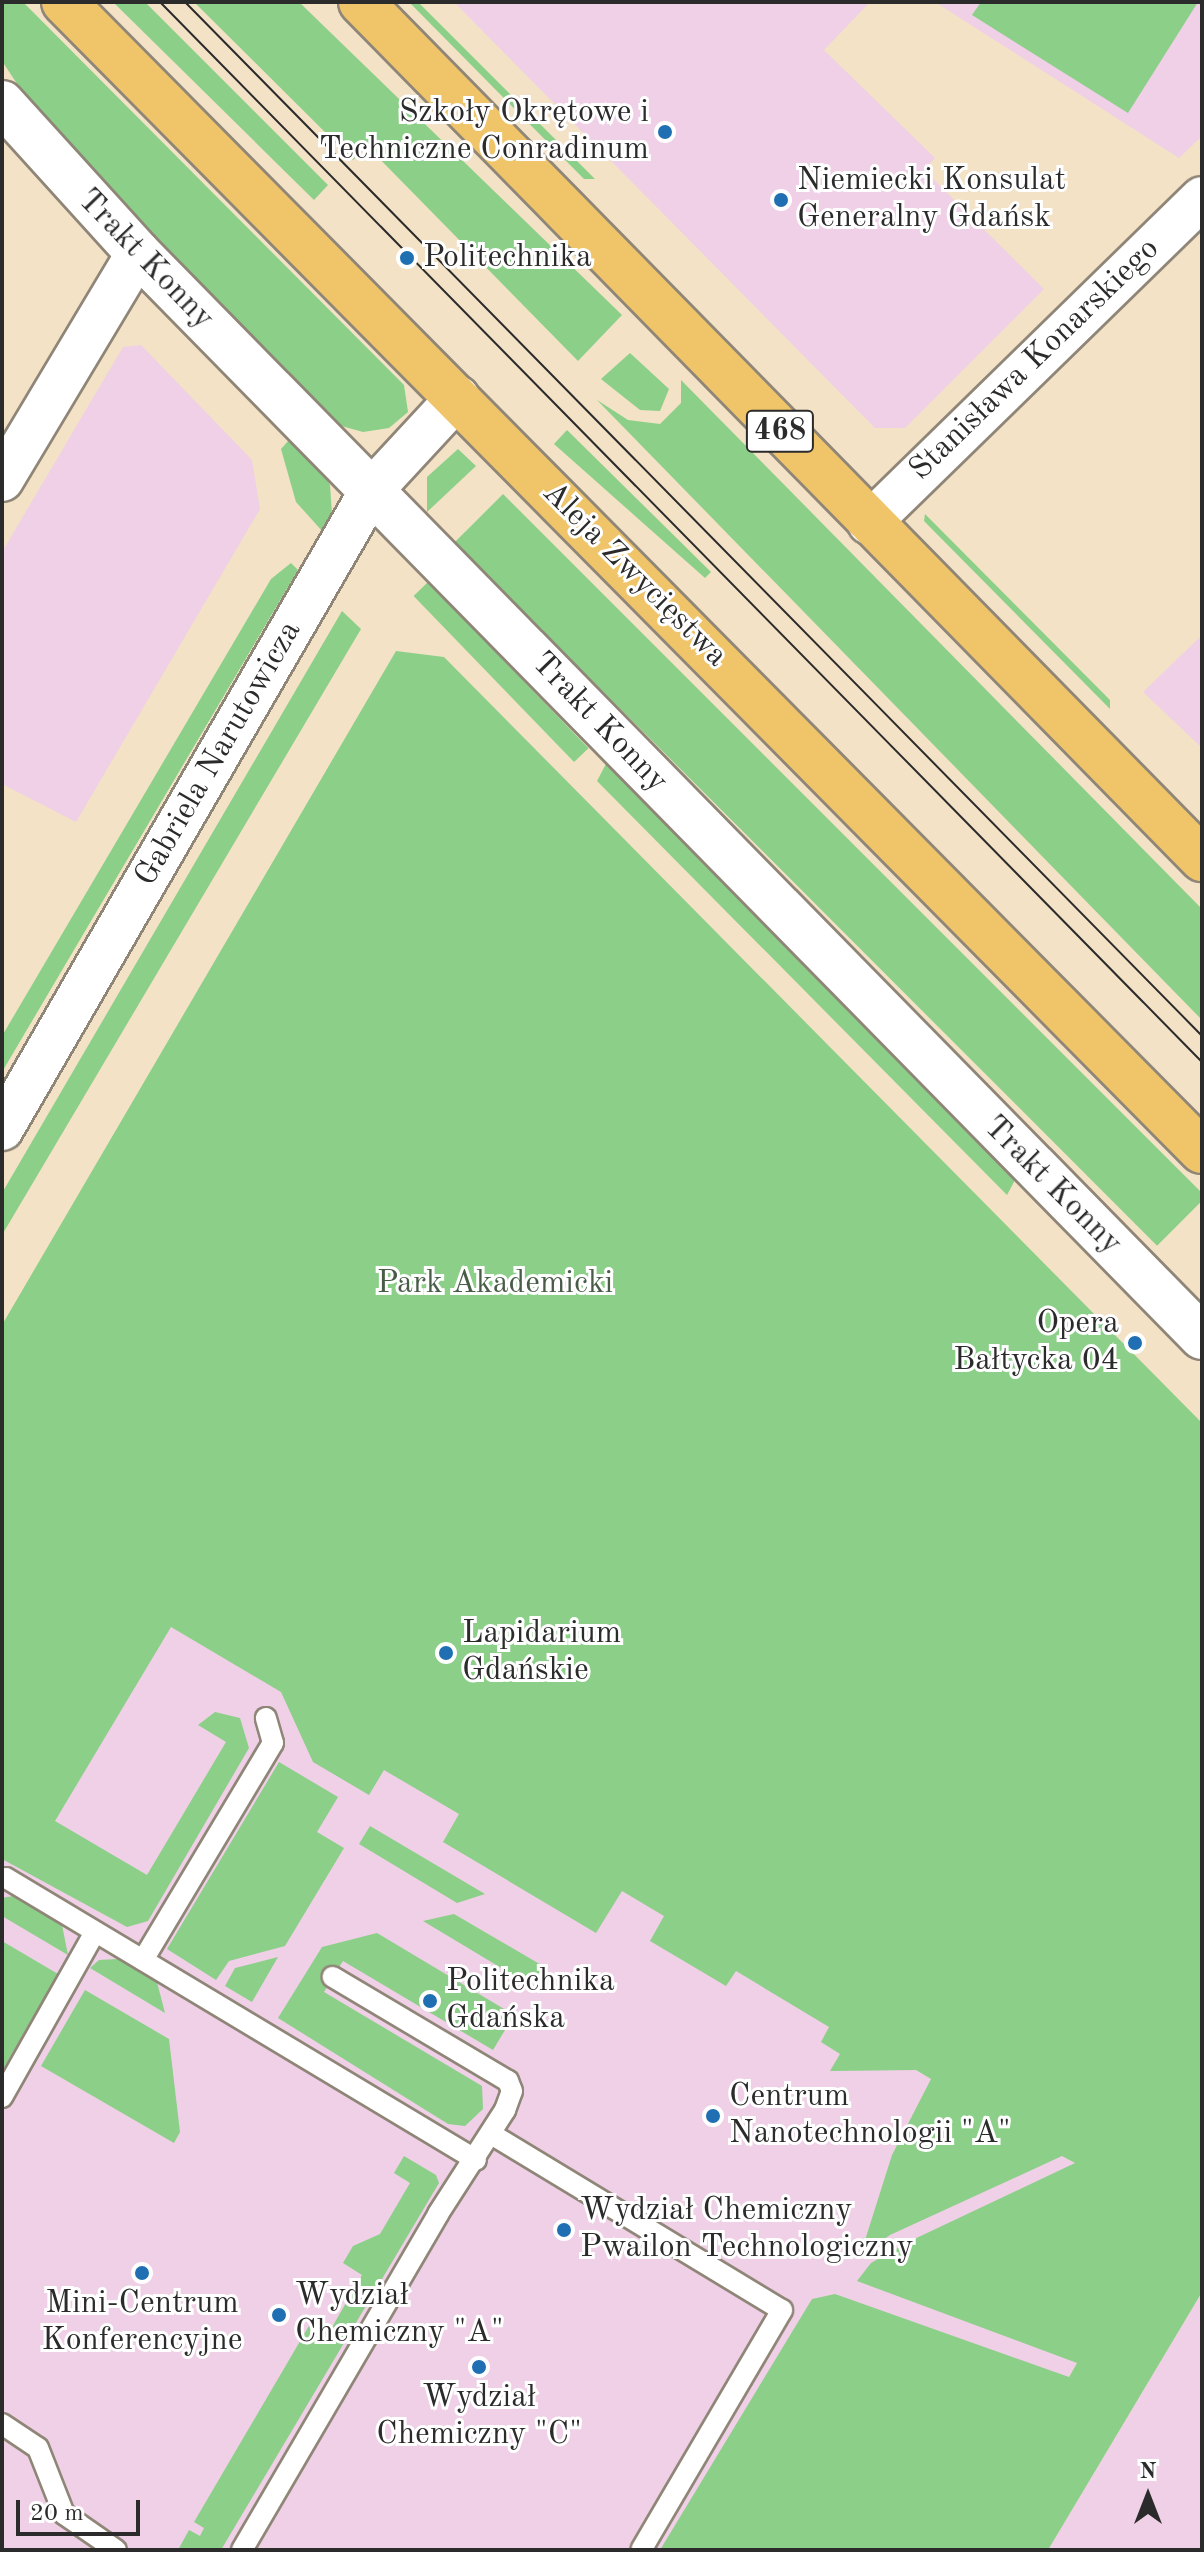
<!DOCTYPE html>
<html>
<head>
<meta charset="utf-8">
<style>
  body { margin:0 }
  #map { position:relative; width:1204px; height:2552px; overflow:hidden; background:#f3e2c6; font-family:"Old Standard TT",serif }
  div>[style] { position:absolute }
  .built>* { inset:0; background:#efd0e6 }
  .green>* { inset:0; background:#8bcf88; transform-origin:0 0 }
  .roads { filter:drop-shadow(2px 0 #8f8678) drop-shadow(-2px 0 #8f8678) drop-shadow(0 2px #8f8678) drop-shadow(0 -2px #8f8678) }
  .service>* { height:20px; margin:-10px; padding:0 10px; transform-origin:10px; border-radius:10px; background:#fff }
  .minor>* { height:42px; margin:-21px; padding:0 21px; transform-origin:21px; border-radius:21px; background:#fff }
  .tertiary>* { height:44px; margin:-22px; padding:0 22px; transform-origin:22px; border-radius:22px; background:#fff }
  .primary>* { height:44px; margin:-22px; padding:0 22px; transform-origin:22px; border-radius:22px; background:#f0c469 }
  .tram>* { height:2px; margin:-1px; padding:0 1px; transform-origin:1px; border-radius:1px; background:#2b2b2b }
  .dots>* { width:22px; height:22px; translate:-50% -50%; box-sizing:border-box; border:4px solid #fff; border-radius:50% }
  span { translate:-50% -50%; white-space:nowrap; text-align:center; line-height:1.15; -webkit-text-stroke:6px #fff; paint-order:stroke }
  .shield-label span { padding:2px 6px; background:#fff; border:2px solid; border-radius:6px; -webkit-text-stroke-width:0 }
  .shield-label { font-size:30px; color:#2b2b2b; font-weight:700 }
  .poi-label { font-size:32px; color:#2b2b2b }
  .right { translate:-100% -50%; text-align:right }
  .left { translate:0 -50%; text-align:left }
  .street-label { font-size:32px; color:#2b2b2b }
  .park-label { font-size:32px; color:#485c47 }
  .frame { position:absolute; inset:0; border:4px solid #2b2b2b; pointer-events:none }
  .north { position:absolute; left:1108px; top:2456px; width:80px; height:80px; -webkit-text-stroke:6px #fff; paint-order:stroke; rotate:0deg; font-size:22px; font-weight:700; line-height:32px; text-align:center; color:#2b2b2b }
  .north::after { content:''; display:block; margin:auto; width:28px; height:36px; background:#2b2b2b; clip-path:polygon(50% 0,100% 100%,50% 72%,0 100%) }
  .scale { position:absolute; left:16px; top:2500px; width:124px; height:36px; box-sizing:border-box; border:4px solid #2b2b2b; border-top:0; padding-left:10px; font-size:24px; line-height:28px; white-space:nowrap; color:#2b2b2b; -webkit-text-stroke:6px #fff; paint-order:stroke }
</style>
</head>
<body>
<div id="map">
  <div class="built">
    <i style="clip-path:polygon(454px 2px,870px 2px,824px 50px,935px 158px,924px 170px,1044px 289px,905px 428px,875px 428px)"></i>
    <i style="clip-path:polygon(935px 2px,1202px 2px,1202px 136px,1179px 158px)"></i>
    <i style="clip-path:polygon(141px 345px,252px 460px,260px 509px,76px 822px,2px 784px,2px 552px,123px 347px)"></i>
    <i style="clip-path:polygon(1202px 635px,1202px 748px,1143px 692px)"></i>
    <i style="clip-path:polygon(2px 1457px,916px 2070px,1164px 2216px,966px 2550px,2px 2550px)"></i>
    <i style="clip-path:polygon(1202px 2292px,1202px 2550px,1048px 2550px)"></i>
  </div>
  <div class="green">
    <i style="clip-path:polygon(2px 2px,23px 2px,404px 385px,408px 412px,389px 428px,363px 432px,338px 425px,35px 111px,2px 61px)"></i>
    <i style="clip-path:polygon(113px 2px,145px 2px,328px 185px,314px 200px)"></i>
    <i style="clip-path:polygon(194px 2px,299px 2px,622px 315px,578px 361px,368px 147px,353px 160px)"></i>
    <i style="clip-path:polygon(409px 2px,418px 2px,595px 179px,584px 179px)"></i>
    <i style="clip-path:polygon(981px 2px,1198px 2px,1128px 113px,972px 15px)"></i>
    <i style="clip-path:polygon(630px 353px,669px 389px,660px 411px,640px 410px,601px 379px)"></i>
    <i style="clip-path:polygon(681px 380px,1202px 909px,1202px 1020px,597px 400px,628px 420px,660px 424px,681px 403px)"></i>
    <i style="clip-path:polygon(567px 430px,711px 572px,705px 578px,554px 444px)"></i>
    <i style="clip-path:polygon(290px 439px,322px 470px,330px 485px,332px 514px,323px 532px,296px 502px,281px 449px)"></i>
    <i style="clip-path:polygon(458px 449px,476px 466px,427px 512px,427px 477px)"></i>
    <i style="left:503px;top:494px;width:994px;height:69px;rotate:45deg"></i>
    <i style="clip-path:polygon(925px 514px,1110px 700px,1110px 709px,924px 521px)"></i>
    <i style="clip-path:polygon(291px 563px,298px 570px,2px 1072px,2px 1036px,271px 579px)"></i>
    <i style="left:428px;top:582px;width:231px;height:20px;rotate:46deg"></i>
    <i style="clip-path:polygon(342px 611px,361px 629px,2px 1235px,2px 1193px)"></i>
    <i style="clip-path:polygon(396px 651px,444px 657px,1202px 1423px,1202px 2292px,1048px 2550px,660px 2550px,812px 2299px,835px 2294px,1069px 2377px,1077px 2363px,857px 2281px,871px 2263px,908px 2242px,1075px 2163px,1062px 2156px,890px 2235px,860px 2256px,892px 2155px,931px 2079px,916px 2070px,830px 2071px,840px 2054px,821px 2042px,829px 2027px,736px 1971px,726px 1986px,650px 1941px,664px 1916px,622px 1891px,596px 1933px,443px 1842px,459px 1814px,384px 1770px,369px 1795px,313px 1762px,281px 1692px,171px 1627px,55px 1821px,147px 1875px,226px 1742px,198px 1725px,215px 1712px,240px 1718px,249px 1748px,148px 1921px,127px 1927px,2px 1859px,2px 1325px)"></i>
    <i style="clip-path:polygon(607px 762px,1015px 1180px,1007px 1195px,597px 781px)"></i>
    <i style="clip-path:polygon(279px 1762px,338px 1797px,317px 1832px,344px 1848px,285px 1946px,229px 1961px,216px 1980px,167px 1949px)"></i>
    <i style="clip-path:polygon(370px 1826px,485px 1894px,457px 1903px,359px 1844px)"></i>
    <i style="clip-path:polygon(13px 1896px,62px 1925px,68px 1955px,2px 1916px,2px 1898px)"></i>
    <i style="clip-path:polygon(454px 1914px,543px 1966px,531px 1986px,423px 1921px)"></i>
    <i style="clip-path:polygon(377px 1933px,514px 2015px,493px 2050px,343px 1961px,324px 1992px,482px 2086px,483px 2109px,465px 2126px,448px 2124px,278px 2018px,322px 1947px)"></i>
    <i style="clip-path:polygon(2px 1941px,58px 1974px,2px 2071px)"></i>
    <i style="clip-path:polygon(278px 1957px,252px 2002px,225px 1986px,235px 1968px)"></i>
    <i style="clip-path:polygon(118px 1959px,157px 1982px,165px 2013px,90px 1968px,99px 1960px)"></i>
    <i style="clip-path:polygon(85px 1990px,169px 2039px,180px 2132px,174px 2143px,41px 2066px)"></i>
    <i style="clip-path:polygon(404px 2156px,436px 2175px,439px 2183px,221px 2550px,178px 2550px,189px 2530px,200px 2536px,204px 2528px,194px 2522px,313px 2319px,331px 2329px,362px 2275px,343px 2263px,353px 2246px,380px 2234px,410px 2183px,394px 2173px)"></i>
  </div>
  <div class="roads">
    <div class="service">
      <i style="left:6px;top:1878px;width:548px;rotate:30.96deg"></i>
      <i style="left:143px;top:1960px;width:253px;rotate:-59.1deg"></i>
      <i style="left:273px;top:1743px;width:26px;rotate:-106deg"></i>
      <i style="left:2px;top:2097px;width:189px;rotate:-60.6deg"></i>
      <i style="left:491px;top:2134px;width:340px;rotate:31.2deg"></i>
      <i style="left:782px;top:2310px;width:278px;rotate:120.4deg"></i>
      <i style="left:2px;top:2424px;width:43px;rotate:33.7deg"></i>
      <i style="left:38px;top:2448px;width:71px;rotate:68.5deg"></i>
      <i style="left:64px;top:2514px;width:63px;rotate:34.7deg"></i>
      <i style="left:242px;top:2550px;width:389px;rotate:-59.7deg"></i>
      <i style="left:438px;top:2214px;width:124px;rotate:-57.2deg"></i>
      <i style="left:505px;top:2110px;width:20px;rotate:-70deg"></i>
      <i style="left:512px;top:2091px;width:11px;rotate:-112deg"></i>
      <i style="left:508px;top:2081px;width:204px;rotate:-149.3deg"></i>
    </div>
    <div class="minor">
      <i style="left:2px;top:480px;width:265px;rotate:-59.1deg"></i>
      <i style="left:869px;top:523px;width:465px;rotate:-44.3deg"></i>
      <i style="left:2px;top:1129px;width:737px;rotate:-59.96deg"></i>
      <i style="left:371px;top:491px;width:128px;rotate:-47.2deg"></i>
    </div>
    <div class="tertiary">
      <i style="left:2px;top:103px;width:202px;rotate:47.8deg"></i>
      <i style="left:138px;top:253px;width:1519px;rotate:45.53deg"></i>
    </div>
    <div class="primary">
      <i style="left:64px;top:2px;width:1617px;rotate:45.28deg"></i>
      <i style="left:361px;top:2px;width:1201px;rotate:45.54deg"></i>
    </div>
  </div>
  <div class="tram">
    <i style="left:160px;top:2px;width:1486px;rotate:45.49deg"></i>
    <i style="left:185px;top:2px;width:1450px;rotate:45.47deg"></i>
  </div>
  <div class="dots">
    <i style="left:665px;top:132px;background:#1f6fb2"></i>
    <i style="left:781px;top:200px;background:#1f6fb2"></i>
    <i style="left:407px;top:258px;background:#1f6fb2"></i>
    <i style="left:1135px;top:1343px;background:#1f6fb2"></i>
    <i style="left:446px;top:1653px;background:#1f6fb2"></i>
    <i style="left:430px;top:2001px;background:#1f6fb2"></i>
    <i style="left:713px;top:2116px;background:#1f6fb2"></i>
    <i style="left:564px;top:2230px;background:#1f6fb2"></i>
    <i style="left:142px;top:2273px;background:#1f6fb2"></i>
    <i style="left:279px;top:2315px;background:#1f6fb2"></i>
    <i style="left:479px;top:2367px;background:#1f6fb2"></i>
  </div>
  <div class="shield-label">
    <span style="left:780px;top:431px">468</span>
  </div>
  <div class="poi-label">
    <span class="right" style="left:649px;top:132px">Szkoły Okrętowe i<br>Techniczne Conradinum</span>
    <span class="left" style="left:797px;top:200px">Niemiecki Konsulat<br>Generalny Gdańsk</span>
    <span class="left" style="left:423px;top:258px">Politechnika</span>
    <span class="right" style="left:1119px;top:1343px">Opera<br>Bałtycka 04</span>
    <span class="left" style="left:462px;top:1653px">Lapidarium<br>Gdańskie</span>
    <span class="left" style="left:446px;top:2001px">Politechnika<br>Gdańska</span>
    <span class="left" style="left:729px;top:2116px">Centrum<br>Nanotechnologii "A"</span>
    <span class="left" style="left:580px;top:2230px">Wydział Chemiczny<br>Pwailon Technologiczny</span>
    <span class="left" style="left:295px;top:2315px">Wydział<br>Chemiczny "A"</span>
    <span style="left:142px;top:2323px">Mini-Centrum<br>Konferencyjne</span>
    <span style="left:479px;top:2417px">Wydział<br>Chemiczny "C"</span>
  </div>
  <div class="street-label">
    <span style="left:145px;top:260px;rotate:46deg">Trakt Konny</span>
    <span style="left:1035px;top:360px;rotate:-44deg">Stanisława Konarskiego</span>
    <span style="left:634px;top:575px;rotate:45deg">Aleja Zwycięstwa</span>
    <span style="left:599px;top:723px;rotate:46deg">Trakt Konny</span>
    <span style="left:219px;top:754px;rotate:-60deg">Gabriela Narutowicza</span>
    <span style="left:1052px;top:1186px;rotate:45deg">Trakt Konny</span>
  </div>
  <div class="park-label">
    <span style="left:495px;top:1284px">Park Akademicki</span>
  </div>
  <div class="frame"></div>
  <div class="north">N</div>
  <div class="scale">20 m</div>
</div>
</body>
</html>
